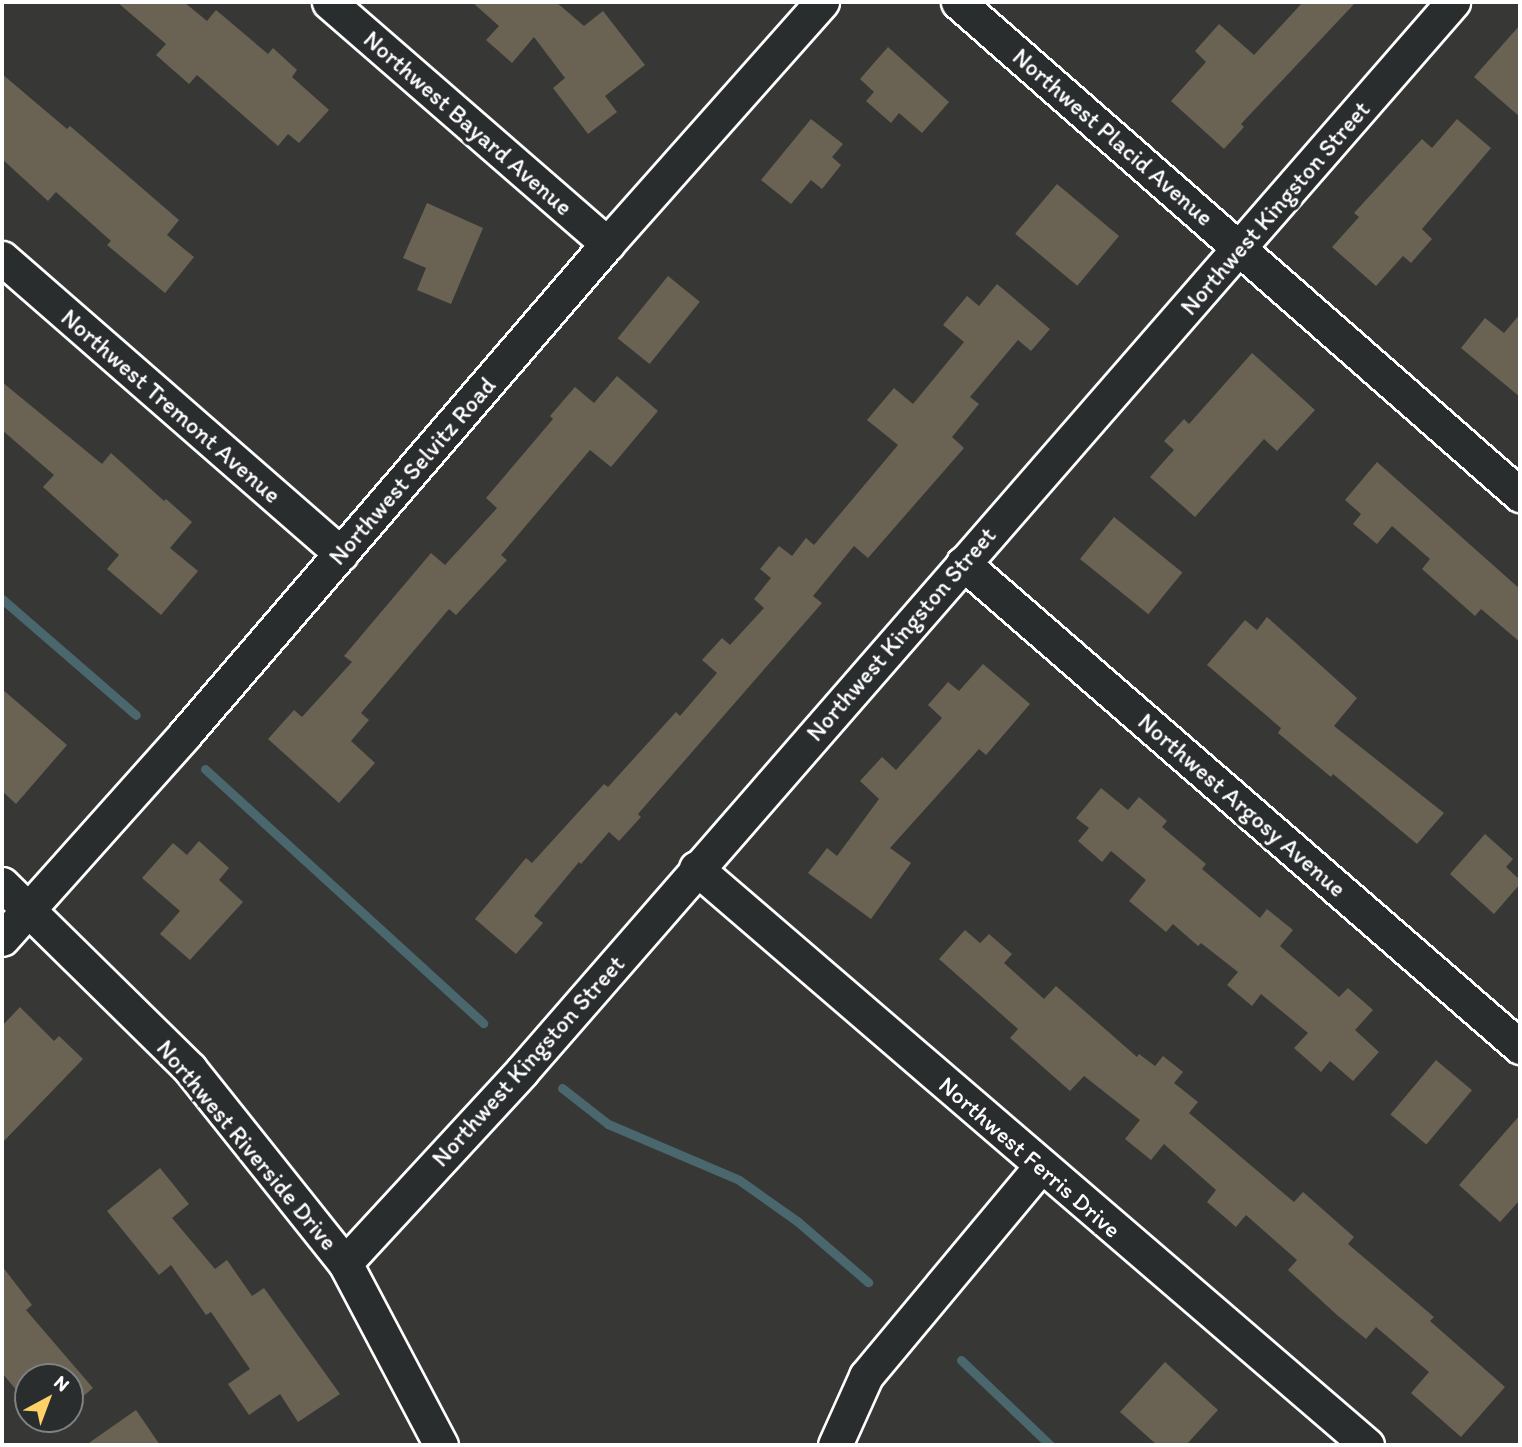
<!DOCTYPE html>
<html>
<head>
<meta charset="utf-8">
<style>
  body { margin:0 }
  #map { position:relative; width:1522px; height:1447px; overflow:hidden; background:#373835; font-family:Itim,sans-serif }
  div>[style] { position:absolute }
  .stream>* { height:9px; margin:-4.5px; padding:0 4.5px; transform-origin:4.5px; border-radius:4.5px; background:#4a676d }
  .building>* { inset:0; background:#6a6252; transform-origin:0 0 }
  .roads { filter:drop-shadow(2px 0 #fff) drop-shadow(-2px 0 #fff) drop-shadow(0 2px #fff) drop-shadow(0 -2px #fff) }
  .minor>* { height:33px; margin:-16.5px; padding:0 16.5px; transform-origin:16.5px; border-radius:16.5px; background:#2a2d2e }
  span { translate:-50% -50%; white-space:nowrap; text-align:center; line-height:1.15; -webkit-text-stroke:7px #2a2d2e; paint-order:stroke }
  .street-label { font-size:24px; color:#fff }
  .frame { position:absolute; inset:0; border:4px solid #fff; pointer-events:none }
  .north { position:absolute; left:14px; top:1363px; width:70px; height:70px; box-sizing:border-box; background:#2a2d2e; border:2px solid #7f8182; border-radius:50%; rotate:41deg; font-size:19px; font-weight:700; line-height:28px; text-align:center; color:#fff }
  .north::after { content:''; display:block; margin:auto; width:24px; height:32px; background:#ffd166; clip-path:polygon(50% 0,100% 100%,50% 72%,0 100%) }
</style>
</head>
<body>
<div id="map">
  <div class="stream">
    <i style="left:2px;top:599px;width:177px;rotate:40.9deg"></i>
    <i style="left:205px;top:769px;width:377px;rotate:42.4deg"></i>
    <i style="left:562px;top:1088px;width:58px;rotate:38deg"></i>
    <i style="left:608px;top:1124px;width:142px;rotate:23.1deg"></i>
    <i style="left:739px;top:1180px;width:71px;rotate:35.3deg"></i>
    <i style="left:797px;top:1221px;width:94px;rotate:40.7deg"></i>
    <i style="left:961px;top:1360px;width:123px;rotate:43.7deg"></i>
  </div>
  <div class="building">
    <i style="clip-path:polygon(117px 2px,184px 2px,207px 21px,216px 10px,268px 54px,273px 48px,297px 70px,292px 77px,329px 110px,299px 143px,288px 134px,278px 146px,197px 75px,189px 84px,156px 55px,166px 44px)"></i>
    <i style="clip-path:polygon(472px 2px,556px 2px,584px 26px,603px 11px,645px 65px,605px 96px,617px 112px,588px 134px,553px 88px,565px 78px,534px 37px,512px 63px,486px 40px,499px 26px)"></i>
    <i style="clip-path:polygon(1303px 2px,1356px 2px,1241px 124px,1244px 127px,1224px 149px,1171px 101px,1206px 62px,1195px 51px,1219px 24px,1254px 55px)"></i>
    <i style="clip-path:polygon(1520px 25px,1520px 117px,1474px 77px)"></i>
    <i style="clip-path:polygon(888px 47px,949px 102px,922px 133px,899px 113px,891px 123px,866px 101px,874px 92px,860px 79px)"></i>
    <i style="clip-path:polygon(2px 74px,67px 129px,70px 126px,179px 220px,167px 235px,194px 257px,165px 293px,107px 245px,111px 241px,56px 192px,48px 201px,2px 159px)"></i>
    <i style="clip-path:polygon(811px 119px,843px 144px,832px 157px,841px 165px,822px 189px,811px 180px,791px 204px,761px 180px)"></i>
    <i style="clip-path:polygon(1457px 119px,1491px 148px,1422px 229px,1432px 239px,1411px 263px,1403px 256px,1376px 286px,1332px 247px,1359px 217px,1354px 213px,1422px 139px,1432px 148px)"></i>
    <i style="left:1057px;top:184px;width:81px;height:65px;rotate:40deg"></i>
    <i style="clip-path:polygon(427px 203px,483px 228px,451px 304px,417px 290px,426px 268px,403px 258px)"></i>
    <i style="left:668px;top:276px;width:41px;height:80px;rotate:39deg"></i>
    <i style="clip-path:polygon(997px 284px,1050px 329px,1031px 351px,1018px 340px,970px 397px,979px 404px,952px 437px,964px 448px,868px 558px,854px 546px,813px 596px,822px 603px,638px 814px,641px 817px,619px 841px,609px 832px,581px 864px,579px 862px,534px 916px,543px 923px,516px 954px,475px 919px,526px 858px,532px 863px,604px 784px,608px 787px,676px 712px,680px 716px,717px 673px,702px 660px,722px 638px,730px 645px,764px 608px,754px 599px,771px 578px,760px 569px,779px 546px,792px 556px,806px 538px,814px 545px,898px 445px,867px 420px,894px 388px,913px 404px,964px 342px,943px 325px,967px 296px,979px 306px)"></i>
    <i style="clip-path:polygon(1520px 314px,1520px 397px,1461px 348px,1485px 318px,1504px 333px)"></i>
    <i style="clip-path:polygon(1252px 353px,1315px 410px,1277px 451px,1264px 439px,1195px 517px,1150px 477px,1174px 450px,1164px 441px,1184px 419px,1189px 424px)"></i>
    <i style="clip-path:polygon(617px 376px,658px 411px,611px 467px,590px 450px,501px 555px,507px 560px,456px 615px,449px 609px,361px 713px,369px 720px,351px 741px,375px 763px,339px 803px,268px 739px,294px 710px,302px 717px,352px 662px,344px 656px,431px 553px,445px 565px,497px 508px,486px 498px,553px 419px,550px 416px,575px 387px,594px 403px)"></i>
    <i style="clip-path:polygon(2px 382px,102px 464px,111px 453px,164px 501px,166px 499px,192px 522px,170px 548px,198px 571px,161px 615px,107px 569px,119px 555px,43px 487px,54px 475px,2px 430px)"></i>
    <i style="clip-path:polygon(1377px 462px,1520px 589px,1520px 642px,1481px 609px,1475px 616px,1422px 569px,1430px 559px,1392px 526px,1377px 544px,1353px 524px,1361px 514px,1345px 500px)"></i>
    <i style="left:1114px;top:517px;width:88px;height:54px;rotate:39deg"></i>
    <i style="clip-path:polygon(1267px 617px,1357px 698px,1334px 726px,1444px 813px,1417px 844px,1333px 774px,1331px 777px,1278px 733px,1281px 728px,1207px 665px,1245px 620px,1257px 630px)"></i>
    <i style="clip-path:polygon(983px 664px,1030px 704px,986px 755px,979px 749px,890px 848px,911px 863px,871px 919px,808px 873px,827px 848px,837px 856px,879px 799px,860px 781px,882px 757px,896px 770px,942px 718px,928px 705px,948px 682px,959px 691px)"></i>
    <i style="clip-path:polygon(2px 689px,67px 745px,16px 804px,2px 791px)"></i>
    <i style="clip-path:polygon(1101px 788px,1128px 810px,1139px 797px,1167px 821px,1162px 827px,1206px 864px,1202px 869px,1260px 918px,1267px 909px,1293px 930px,1280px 946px,1339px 997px,1348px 988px,1373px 1010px,1355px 1030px,1379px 1052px,1353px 1081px,1330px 1061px,1321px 1072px,1294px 1048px,1308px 1033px,1261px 994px,1252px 1006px,1227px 985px,1238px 972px,1201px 943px,1198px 946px,1173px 924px,1166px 932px,1129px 901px,1146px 880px,1111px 851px,1102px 862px,1078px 841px,1089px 828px,1076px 818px)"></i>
    <i style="clip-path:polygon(1485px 834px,1513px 859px,1506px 867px,1520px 880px,1520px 884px,1494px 914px,1450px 874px)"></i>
    <i style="clip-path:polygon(199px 841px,229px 868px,219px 880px,243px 902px,190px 960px,160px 934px,180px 911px,142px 878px,173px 843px,187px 855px)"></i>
    <i style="clip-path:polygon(965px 930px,980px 943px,989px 934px,1012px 954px,1004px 963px,1044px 999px,1056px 986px,1137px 1057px,1139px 1054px,1155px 1066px,1163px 1056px,1183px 1072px,1174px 1083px,1198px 1102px,1189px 1113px,1294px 1202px,1303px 1192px,1354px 1237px,1348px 1244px,1434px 1317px,1430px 1321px,1505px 1387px,1461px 1437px,1411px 1393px,1429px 1372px,1376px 1327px,1366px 1339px,1337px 1315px,1288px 1270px,1297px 1260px,1246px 1215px,1236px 1227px,1207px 1202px,1216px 1190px,1164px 1144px,1151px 1160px,1125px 1139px,1140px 1120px,1084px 1076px,1070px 1091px,1010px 1038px,1018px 1029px,939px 959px)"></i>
    <i style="clip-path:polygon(20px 1007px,54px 1041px,59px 1036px,83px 1059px,2px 1143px,2px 1026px)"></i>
    <i style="left:1436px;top:1060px;width:47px;height:71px;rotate:40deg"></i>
    <i style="clip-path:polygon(1520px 1115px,1520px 1200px,1500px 1222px,1459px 1185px)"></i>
    <i style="clip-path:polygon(160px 1168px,189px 1204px,172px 1218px,215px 1269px,227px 1260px,252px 1296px,264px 1288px,340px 1394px,298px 1422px,280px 1394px,249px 1415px,228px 1384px,250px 1369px,211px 1312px,206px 1315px,171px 1265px,159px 1275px,107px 1211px)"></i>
    <i style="clip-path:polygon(2px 1266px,32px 1305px,26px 1310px,93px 1388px,70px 1407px,70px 1377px,28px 1377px,28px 1404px,2px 1373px)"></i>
    <i style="clip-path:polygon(1165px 1362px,1218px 1410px,1186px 1445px,1157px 1445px,1120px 1412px)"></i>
    <i style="clip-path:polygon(136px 1410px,160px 1445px,86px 1445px)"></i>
  </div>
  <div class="roads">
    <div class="minor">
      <i style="left:329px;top:2px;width:369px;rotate:41deg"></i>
      <i style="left:958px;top:2px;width:748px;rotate:41.26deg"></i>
      <i style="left:2px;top:258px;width:450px;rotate:41.1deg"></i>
      <i style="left:963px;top:563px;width:738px;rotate:40.99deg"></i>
      <i style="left:696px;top:868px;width:885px;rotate:40.69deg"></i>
      <i style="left:2px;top:884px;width:264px;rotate:44.5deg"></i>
      <i style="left:190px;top:1069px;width:248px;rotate:51.4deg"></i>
      <i style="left:345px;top:1263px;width:206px;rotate:62.2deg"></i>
      <i style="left:2px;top:939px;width:275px;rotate:-48.2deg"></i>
      <i style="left:185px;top:734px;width:647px;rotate:-49.26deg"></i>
      <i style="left:607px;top:244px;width:324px;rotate:-48.4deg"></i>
      <i style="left:345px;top:1263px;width:261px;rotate:-47.3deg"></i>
      <i style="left:522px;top:1071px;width:1418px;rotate:-48.95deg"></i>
      <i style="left:835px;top:1445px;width:76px;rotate:-65.8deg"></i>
      <i style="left:866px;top:1376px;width:272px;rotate:-50.2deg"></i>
    </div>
  </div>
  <div class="street-label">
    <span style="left:468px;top:123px;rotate:41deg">Northwest Bayard Avenue</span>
    <span style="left:1113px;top:137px;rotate:41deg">Northwest Placid Avenue</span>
    <span style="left:1275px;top:208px;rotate:-49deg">Northwest Kingston Street</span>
    <span style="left:171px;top:406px;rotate:41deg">Northwest Tremont Avenue</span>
    <span style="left:412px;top:471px;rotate:-49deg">Northwest Selvitz Road</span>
    <span style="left:901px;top:634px;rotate:-49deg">Northwest Kingston Street</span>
    <span style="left:1242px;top:805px;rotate:41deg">Northwest Argosy Avenue</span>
    <span style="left:528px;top:1061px;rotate:-48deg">Northwest Kingston Street</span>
    <span style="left:247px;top:1145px;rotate:50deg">Northwest Riverside Drive</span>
    <span style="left:1030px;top:1157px;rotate:41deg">Northwest Ferris Drive</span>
  </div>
  <div class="frame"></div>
  <div class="north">N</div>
</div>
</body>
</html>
